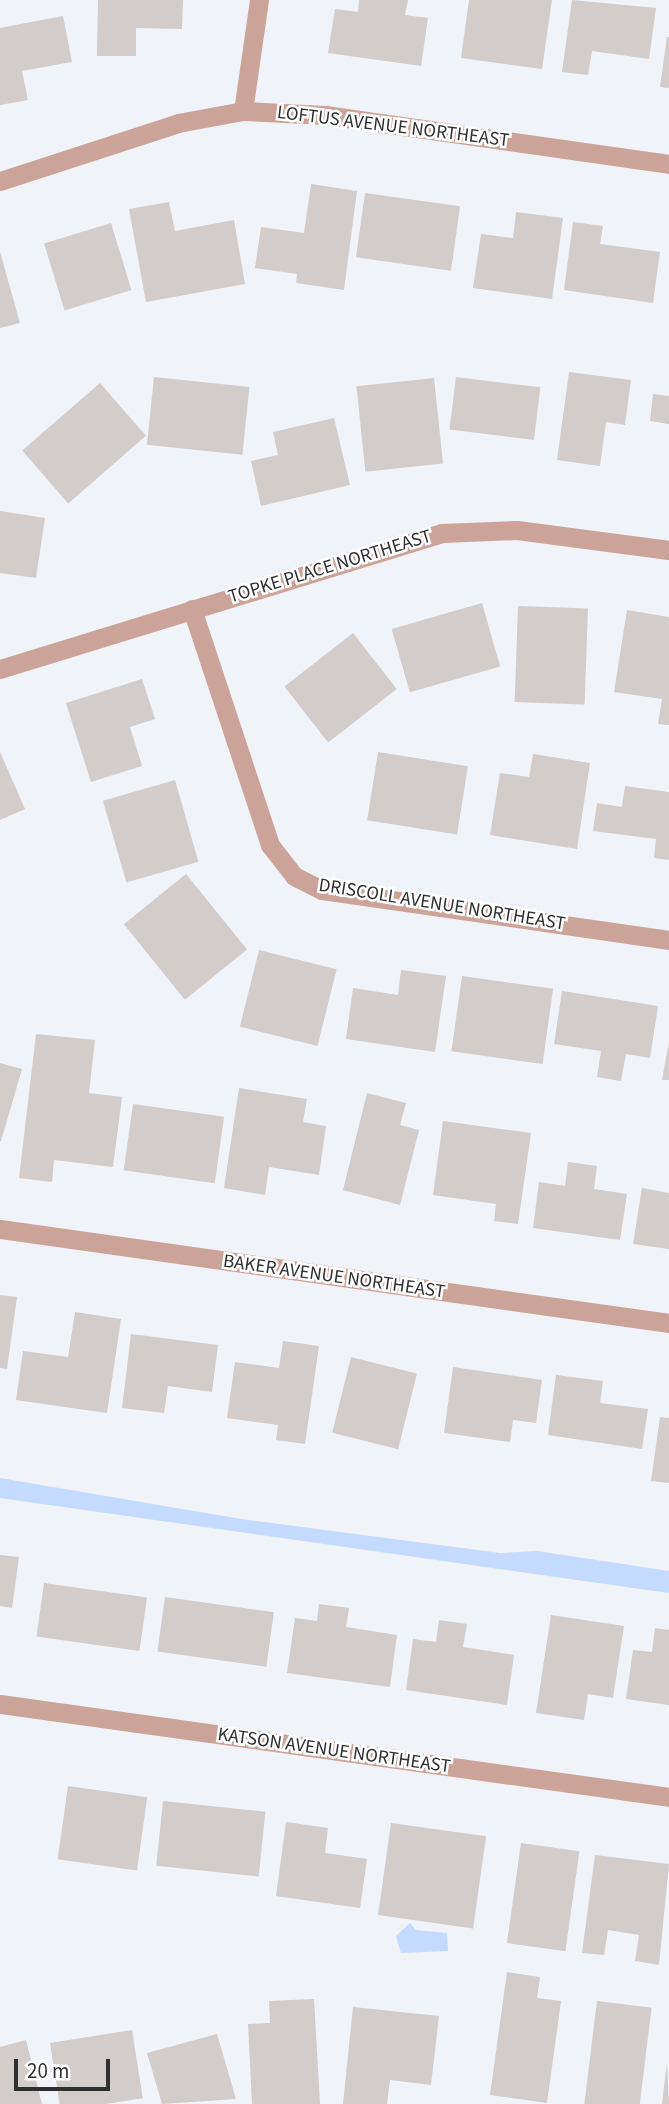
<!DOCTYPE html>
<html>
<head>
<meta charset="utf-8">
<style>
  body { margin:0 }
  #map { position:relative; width:669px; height:2104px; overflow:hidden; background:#f0f3f8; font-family:"Source Sans 3",sans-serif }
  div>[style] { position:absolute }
  .water>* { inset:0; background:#c4dafe }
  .building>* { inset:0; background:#d2ccca; transform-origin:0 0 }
  .minor>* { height:19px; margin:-9.5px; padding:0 9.5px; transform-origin:9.5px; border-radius:9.5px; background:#cca399 }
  span { translate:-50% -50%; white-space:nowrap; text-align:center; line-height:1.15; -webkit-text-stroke:5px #fff; paint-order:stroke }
  .street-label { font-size:19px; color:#2e2f31 }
  .scale { position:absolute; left:14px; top:2059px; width:96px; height:32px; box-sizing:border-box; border:4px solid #2e2f31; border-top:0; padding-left:9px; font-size:21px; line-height:24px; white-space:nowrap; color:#2e2f31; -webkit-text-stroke:5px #fff; paint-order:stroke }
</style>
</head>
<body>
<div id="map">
  <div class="water">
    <i style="clip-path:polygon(0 1478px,241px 1519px,500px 1553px,537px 1551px,669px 1571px,669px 1593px,0 1498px)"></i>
    <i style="clip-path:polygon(410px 1923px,416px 1930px,447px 1933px,448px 1951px,401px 1953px,396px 1936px)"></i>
  </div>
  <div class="building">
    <i style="clip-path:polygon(98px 0,183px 0,182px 29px,136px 28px,136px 56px,97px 56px)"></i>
    <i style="clip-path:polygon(359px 0,408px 0,405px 15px,428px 18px,421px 66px,328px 53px,335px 9px,358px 12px)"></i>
    <i style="clip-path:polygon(469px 0,552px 0,542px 69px,461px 58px)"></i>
    <i style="clip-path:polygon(572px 0,656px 8px,649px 59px,592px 51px,588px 75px,562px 72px)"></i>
    <i style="clip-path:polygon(63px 16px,72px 62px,22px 71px,28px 100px,0 105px,0 28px)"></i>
    <i style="clip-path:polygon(667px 37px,669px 37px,669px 88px,660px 87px)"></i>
    <i style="clip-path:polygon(311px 184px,357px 191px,344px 290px,296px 283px,297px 274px,255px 268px,261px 227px,304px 233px)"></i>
    <i style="left:365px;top:193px;width:96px;height:65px;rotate:8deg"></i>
    <i style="clip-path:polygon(169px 202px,175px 231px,234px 220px,245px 284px,146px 302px,129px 209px)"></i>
    <i style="clip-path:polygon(516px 212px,563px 218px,552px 299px,473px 288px,481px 234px,513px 238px)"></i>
    <i style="clip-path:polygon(573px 222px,603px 226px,600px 244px,660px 252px,653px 303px,564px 290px)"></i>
    <i style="left:111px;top:223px;width:70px;height:70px;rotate:73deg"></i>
    <i style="clip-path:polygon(0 252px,20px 323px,0 328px)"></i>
    <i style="clip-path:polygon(569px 372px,631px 380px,625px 425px,606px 422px,600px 466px,557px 460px)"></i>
    <i style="left:154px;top:377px;width:96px;height:68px;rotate:6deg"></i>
    <i style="left:456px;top:377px;width:85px;height:53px;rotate:7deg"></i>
    <i style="left:434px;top:378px;width:86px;height:78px;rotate:84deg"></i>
    <i style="left:100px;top:383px;width:70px;height:103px;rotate:49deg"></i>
    <i style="clip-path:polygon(653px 394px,669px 396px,669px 424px,650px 421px)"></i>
    <i style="clip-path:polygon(334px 418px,350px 485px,261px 506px,251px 461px,278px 455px,273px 432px)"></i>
    <i style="clip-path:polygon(0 511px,45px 518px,36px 578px,0 573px)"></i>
    <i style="left:482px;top:603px;width:66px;height:94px;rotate:74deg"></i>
    <i style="left:518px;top:606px;width:70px;height:96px;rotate:2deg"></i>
    <i style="clip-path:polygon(627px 610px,669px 617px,669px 725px,658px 724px,662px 699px,614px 692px)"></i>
    <i style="left:353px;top:633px;width:71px;height:87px;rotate:52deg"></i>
    <i style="clip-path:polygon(142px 679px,155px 719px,130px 727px,142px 766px,91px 782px,66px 703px)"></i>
    <i style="clip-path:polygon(0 752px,25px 809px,0 820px)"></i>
    <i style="left:378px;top:752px;width:91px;height:69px;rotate:9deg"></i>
    <i style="clip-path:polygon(533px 754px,590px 763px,577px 849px,490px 835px,500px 773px,529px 777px)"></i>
    <i style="left:175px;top:780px;width:85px;height:75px;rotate:74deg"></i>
    <i style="clip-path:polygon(625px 786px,669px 792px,669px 860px,654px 858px,656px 839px,593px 831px,597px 803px,622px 807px)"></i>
    <i style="left:186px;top:874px;width:97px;height:80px;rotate:51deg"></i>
    <i style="left:259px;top:950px;width:80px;height:79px;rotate:14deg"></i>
    <i style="clip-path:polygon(401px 970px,446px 976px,435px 1052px,346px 1039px,353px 988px,398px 995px)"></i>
    <i style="left:462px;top:976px;width:92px;height:76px;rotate:8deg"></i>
    <i style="clip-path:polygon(562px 991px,658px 1006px,650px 1058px,626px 1054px,621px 1081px,597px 1077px,601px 1051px,554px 1044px)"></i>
    <i style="clip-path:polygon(36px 1034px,95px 1040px,89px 1093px,122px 1097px,113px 1167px,54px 1160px,52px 1182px,19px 1178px)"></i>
    <i style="clip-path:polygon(669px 1042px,669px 1080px,662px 1080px)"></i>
    <i style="clip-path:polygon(0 1063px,22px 1069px,1px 1141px,0 1141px)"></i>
    <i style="clip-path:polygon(239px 1088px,307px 1099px,303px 1122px,326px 1126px,319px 1175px,269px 1167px,265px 1195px,224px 1188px)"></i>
    <i style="clip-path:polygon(367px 1093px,406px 1103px,400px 1125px,419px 1130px,400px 1205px,343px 1190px)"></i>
    <i style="left:133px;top:1104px;width:92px;height:67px;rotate:8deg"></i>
    <i style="clip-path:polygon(443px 1121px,531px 1133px,518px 1224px,494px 1221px,496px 1204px,433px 1195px)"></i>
    <i style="clip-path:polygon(568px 1162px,597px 1166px,594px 1189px,627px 1194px,620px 1240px,533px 1228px,539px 1182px,565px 1186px)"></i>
    <i style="clip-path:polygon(642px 1188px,669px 1193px,669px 1249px,633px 1244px)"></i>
    <i style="clip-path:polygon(0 1295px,17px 1297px,7px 1369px,0 1368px)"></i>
    <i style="clip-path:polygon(75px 1312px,121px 1319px,107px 1413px,16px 1400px,23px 1351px,68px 1357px)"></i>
    <i style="clip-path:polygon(131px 1334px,218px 1345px,212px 1392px,168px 1386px,164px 1413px,122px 1408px)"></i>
    <i style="clip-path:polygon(283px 1341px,319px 1346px,305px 1444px,276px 1440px,278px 1425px,227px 1418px,235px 1362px,279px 1368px)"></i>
    <i style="left:351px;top:1357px;width:68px;height:78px;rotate:14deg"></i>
    <i style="clip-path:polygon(453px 1367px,542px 1380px,536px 1423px,513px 1420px,510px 1442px,444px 1433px)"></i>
    <i style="clip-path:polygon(556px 1375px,603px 1381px,600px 1403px,648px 1409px,642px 1449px,548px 1435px)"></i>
    <i style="clip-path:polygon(660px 1417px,669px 1418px,669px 1483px,651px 1481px)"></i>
    <i style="clip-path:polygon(0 1555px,19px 1557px,12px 1608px,0 1606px)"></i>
    <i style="left:44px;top:1583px;width:104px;height:54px;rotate:8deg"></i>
    <i style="left:165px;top:1597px;width:110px;height:55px;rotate:8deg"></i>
    <i style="clip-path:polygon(319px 1604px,349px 1608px,346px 1627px,397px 1635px,390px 1687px,287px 1673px,295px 1618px,317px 1621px)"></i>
    <i style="clip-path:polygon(551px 1615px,624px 1626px,613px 1698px,588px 1694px,584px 1720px,536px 1713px)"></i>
    <i style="clip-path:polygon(439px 1620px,467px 1624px,463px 1647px,514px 1655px,507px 1705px,406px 1690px,413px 1639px,436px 1642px)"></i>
    <i style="clip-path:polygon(655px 1628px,669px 1630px,669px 1705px,626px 1699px,633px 1650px,652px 1652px)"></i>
    <i style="left:68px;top:1786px;width:80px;height:74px;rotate:8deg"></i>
    <i style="left:163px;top:1801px;width:103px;height:65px;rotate:6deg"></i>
    <i style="clip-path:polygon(286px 1822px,328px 1828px,325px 1853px,367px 1859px,360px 1908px,276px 1896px)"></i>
    <i style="left:391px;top:1823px;width:96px;height:93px;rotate:8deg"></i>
    <i style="left:521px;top:1843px;width:59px;height:101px;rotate:8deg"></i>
    <i style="clip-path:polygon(595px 1855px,669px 1864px,659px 1965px,635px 1961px,639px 1935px,608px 1930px,604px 1955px,582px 1953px)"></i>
    <i style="clip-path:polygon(507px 1972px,540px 1977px,537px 1998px,561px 2001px,547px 2103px,490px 2095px)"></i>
    <i style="clip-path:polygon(314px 1999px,320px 2104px,252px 2104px,248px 2024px,270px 2023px,269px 2001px)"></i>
    <i style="left:597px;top:2001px;width:55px;height:104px;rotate:7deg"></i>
    <i style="clip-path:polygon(353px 2007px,439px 2016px,431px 2085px,390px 2080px,387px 2104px,343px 2104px)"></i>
    <i style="left:132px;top:2030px;width:69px;height:83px;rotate:81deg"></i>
    <i style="clip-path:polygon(217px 2034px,236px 2099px,162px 2104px,147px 2053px)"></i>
    <i style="clip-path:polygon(26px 2040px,42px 2104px,0 2104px,0 2047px)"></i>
    <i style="clip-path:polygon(667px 2062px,669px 2104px,662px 2104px)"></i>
  </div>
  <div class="minor">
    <i style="left:243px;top:111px;width:112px;rotate:-81.8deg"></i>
    <i style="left:0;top:181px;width:187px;rotate:-18deg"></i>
    <i style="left:178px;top:123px;width:66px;rotate:-10.5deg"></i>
    <i style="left:243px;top:111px;width:82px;rotate:2.8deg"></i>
    <i style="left:325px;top:115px;width:347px;rotate:8.1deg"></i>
    <i style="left:192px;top:609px;width:249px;rotate:71.7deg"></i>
    <i style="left:270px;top:845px;width:39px;rotate:52deg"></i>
    <i style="left:294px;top:876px;width:31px;rotate:27deg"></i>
    <i style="left:322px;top:890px;width:351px;rotate:8.2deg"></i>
    <i style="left:0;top:669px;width:462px;rotate:-17.1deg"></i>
    <i style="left:442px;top:533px;width:75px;rotate:-2.3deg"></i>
    <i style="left:517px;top:530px;width:153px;rotate:7.5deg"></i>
    <i style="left:0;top:1229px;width:676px;rotate:8deg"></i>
    <i style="left:0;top:1704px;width:675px;rotate:7.91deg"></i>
  </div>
  <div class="street-label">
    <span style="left:393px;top:127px;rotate:7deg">LOFTUS AVENUE NORTHEAST</span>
    <span style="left:330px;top:567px;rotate:-17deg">TOPKE PLACE NORTHEAST</span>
    <span style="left:442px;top:905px;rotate:9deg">DRISCOLL AVENUE NORTHEAST</span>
    <span style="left:334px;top:1277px;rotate:8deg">BAKER AVENUE NORTHEAST</span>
    <span style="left:334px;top:1751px;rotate:8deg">KATSON AVENUE NORTHEAST</span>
  </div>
  <div class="scale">20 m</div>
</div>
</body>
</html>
